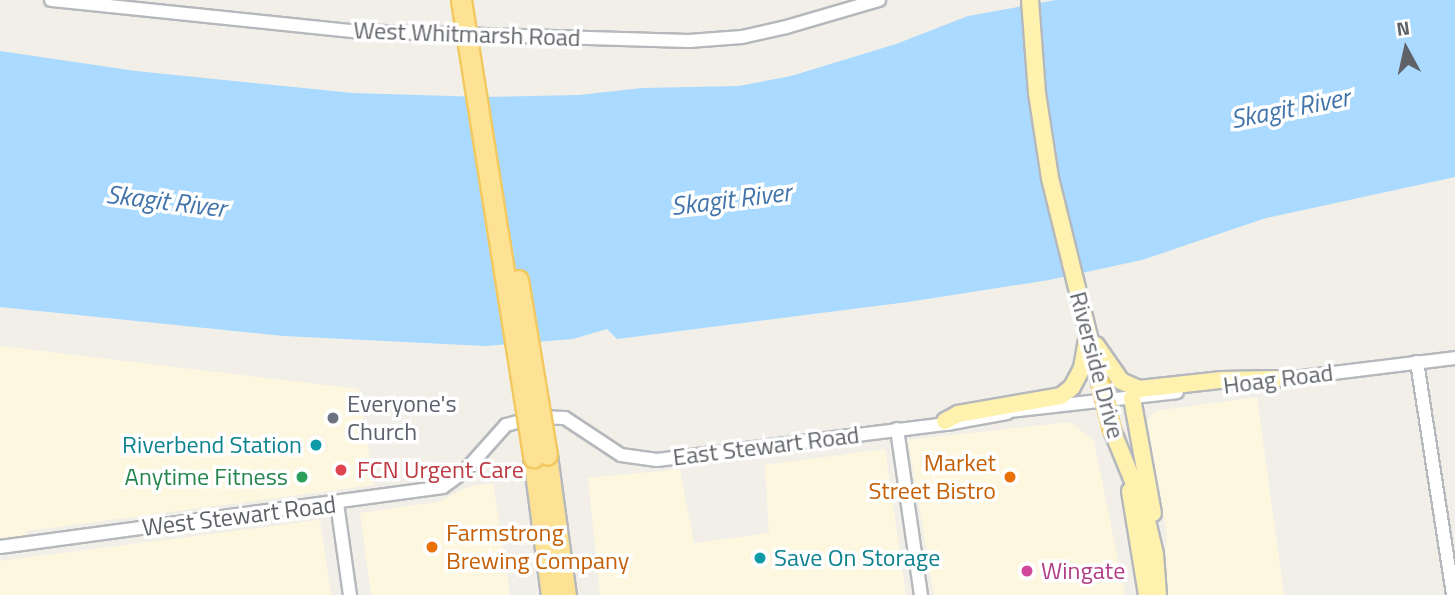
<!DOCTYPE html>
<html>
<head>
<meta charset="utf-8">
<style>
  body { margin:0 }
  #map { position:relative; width:1455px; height:595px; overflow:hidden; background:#f1efe8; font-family:"Titillium Web",sans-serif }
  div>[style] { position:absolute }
  .commercial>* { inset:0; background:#fef7e0 }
  .water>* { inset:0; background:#aadaff }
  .roads { filter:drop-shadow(2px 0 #b5b8bc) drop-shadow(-2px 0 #b5b8bc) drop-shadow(0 2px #b5b8bc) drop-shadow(0 -2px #b5b8bc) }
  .minor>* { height:12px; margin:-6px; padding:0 6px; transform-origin:6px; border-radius:6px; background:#fff }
  .major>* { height:16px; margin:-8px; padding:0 8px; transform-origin:8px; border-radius:8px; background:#fff2af }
  .highway>* { height:19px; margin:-9.5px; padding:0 9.5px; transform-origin:9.5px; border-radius:9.5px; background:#fde293 }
  .bridges { filter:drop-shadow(2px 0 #f2c960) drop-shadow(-2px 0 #f2c960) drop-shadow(0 2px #f2c960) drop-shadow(0 -2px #f2c960) }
  .major-bridge>* { height:16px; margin:-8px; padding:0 8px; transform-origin:8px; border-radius:8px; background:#fff2af }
  .highway-bridge>* { height:19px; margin:-9.5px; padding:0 9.5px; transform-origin:9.5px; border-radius:9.5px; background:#fde293 }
  .dots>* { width:19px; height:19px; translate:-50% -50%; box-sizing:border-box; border:4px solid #fff; border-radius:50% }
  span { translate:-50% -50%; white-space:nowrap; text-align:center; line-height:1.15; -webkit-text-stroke:7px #fff; paint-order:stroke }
  .street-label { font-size:24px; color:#5f6368 }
  .worship-label { font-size:24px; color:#5b616d }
  .left { translate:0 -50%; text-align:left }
  .culture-label { font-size:24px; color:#0d838f }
  .right { translate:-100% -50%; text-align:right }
  .food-label { font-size:24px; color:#c56008 }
  .health-label { font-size:24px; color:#be3a42 }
  .leisure-label { font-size:24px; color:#27864d }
  .hotel-label { font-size:24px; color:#b23c85 }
  .water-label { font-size:26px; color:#4174aa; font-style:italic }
  .north { position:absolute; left:1371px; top:14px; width:70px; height:70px; -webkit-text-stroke:5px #fff; paint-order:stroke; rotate:352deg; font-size:19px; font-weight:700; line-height:28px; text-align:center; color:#5f6368 }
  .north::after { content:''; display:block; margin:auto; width:24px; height:32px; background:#5f6368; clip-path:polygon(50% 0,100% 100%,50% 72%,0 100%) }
</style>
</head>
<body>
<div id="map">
  <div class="commercial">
    <i style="clip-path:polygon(0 346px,359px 389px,374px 485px,27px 531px,27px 535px,0 539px)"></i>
    <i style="clip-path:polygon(1257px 397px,1284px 595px,1168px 595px,1165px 557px,1167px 535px,1147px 421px,1155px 411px)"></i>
    <i style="clip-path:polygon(1070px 422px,1094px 441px,1125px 595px,934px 595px,908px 440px)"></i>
    <i style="clip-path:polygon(885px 449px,906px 595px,600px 595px,588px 478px,680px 469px,694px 543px,769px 533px,765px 465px)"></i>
    <i style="clip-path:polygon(493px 483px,510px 595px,371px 595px,360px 513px,438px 502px,468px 487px)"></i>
    <i style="clip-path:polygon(320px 520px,331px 595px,0 595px,0 561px)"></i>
  </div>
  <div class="water">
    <i style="clip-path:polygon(1056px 0,1455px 0,1455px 177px,1266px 218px,1142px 260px,1049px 280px,908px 302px,617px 339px,607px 329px,573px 339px,485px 346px,284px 336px,0 307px,0 51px,136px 71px,353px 93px,484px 97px,579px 95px,642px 88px,739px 86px,791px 76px,896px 44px,968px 16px)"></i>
  </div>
  <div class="roads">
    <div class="minor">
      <i style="left:51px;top:0;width:304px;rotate:5.9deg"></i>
      <i style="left:353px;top:31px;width:336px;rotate:1.7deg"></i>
      <i style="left:689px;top:41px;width:53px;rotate:-4.3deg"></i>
      <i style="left:742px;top:37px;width:45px;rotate:-12.8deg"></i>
      <i style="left:786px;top:27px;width:97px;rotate:-16.2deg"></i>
      <i style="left:1417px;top:362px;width:236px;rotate:81.2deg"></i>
      <i style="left:1268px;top:381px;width:188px;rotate:-7deg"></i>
      <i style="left:1000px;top:412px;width:178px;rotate:-6.4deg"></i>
      <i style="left:897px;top:429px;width:168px;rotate:81.8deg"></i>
      <i style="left:337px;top:503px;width:93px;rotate:82deg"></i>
      <i style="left:0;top:547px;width:447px;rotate:-7.7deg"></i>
      <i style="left:443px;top:487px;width:26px;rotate:-36deg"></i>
      <i style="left:464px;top:472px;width:63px;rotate:-48.2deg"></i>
      <i style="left:506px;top:425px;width:30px;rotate:-15deg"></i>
      <i style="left:535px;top:417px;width:30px;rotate:2deg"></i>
      <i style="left:565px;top:418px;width:67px;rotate:33.5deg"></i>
      <i style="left:621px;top:455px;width:36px;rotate:8deg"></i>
      <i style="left:657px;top:460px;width:292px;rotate:-7.1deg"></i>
      <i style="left:947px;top:424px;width:61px;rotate:-10.4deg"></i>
    </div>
    <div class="major">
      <i style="left:1030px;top:0;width:93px;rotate:85.7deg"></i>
      <i style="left:1037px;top:93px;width:86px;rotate:81.3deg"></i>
      <i style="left:1050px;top:178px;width:214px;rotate:76.2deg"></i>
      <i style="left:1096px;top:345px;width:44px;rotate:55.2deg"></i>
      <i style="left:1121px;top:381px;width:20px;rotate:24deg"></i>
      <i style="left:1139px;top:389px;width:81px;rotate:-6.3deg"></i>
      <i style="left:1220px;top:380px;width:56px;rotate:-1deg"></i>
      <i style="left:1132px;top:398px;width:117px;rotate:79.7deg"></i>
      <i style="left:945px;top:421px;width:15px;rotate:-28deg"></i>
      <i style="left:958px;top:414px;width:105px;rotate:-9.9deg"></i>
      <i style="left:1061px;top:396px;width:14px;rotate:-39deg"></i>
      <i style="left:1072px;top:387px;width:21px;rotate:-62deg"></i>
      <i style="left:1082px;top:368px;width:28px;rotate:-80deg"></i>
      <i style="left:1112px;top:430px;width:84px;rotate:67.7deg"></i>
      <i style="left:1144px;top:508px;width:47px;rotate:76.6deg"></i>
      <i style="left:1155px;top:554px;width:41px;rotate:85.8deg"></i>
      <i style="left:1130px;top:491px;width:105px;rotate:80.7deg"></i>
    </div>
    <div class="highway">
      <i style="left:547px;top:455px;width:141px;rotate:82.3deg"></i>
      <i style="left:533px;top:457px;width:139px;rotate:82.6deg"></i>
    </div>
  </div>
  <div class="bridges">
    <div class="major-bridge">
      <i style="left:1101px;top:386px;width:45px;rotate:76deg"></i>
    </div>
    <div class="highway-bridge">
      <i style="left:461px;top:0;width:463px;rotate:81deg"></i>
      <i style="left:518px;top:280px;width:177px;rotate:80.6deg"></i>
    </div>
  </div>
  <div class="dots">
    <i style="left:333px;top:418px;background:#6b7280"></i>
    <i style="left:316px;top:445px;background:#0f9aa8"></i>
    <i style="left:341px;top:470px;background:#e0444e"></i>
    <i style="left:302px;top:477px;background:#2e9e5b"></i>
    <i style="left:1010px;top:477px;background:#e8710a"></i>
    <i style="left:432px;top:547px;background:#e8710a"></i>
    <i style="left:760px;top:558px;background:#0f9aa8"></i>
    <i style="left:1027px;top:571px;background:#d1479c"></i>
  </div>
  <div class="street-label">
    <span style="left:467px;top:34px;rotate:2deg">West Whitmarsh Road</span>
    <span style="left:1097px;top:365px;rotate:75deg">Riverside Drive</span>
    <span style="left:1278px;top:379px;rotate:-7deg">Hoag Road</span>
    <span style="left:766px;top:446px;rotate:-7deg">East Stewart Road</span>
    <span style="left:239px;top:516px;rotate:-7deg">West Stewart Road</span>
  </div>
  <div class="worship-label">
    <span class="left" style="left:347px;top:418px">Everyone's<br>Church</span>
  </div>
  <div class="culture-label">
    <span class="right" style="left:302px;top:445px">Riverbend Station</span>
    <span class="left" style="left:774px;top:558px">Save On Storage</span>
  </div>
  <div class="food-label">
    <span class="right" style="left:996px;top:477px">Market<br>Street Bistro</span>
    <span class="left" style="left:446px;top:547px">Farmstrong<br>Brewing Company</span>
  </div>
  <div class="health-label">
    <span class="left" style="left:357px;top:470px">FCN Urgent Care</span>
  </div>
  <div class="leisure-label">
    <span class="right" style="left:288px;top:477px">Anytime Fitness</span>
  </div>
  <div class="hotel-label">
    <span class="left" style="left:1041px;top:571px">Wingate</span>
  </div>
  <div class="water-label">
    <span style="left:1290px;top:108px;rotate:-11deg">Skagit River</span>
    <span style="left:731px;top:199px;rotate:-7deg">Skagit River</span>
    <span style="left:166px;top:201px;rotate:7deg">Skagit River</span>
  </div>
  <div class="north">N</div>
</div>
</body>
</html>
